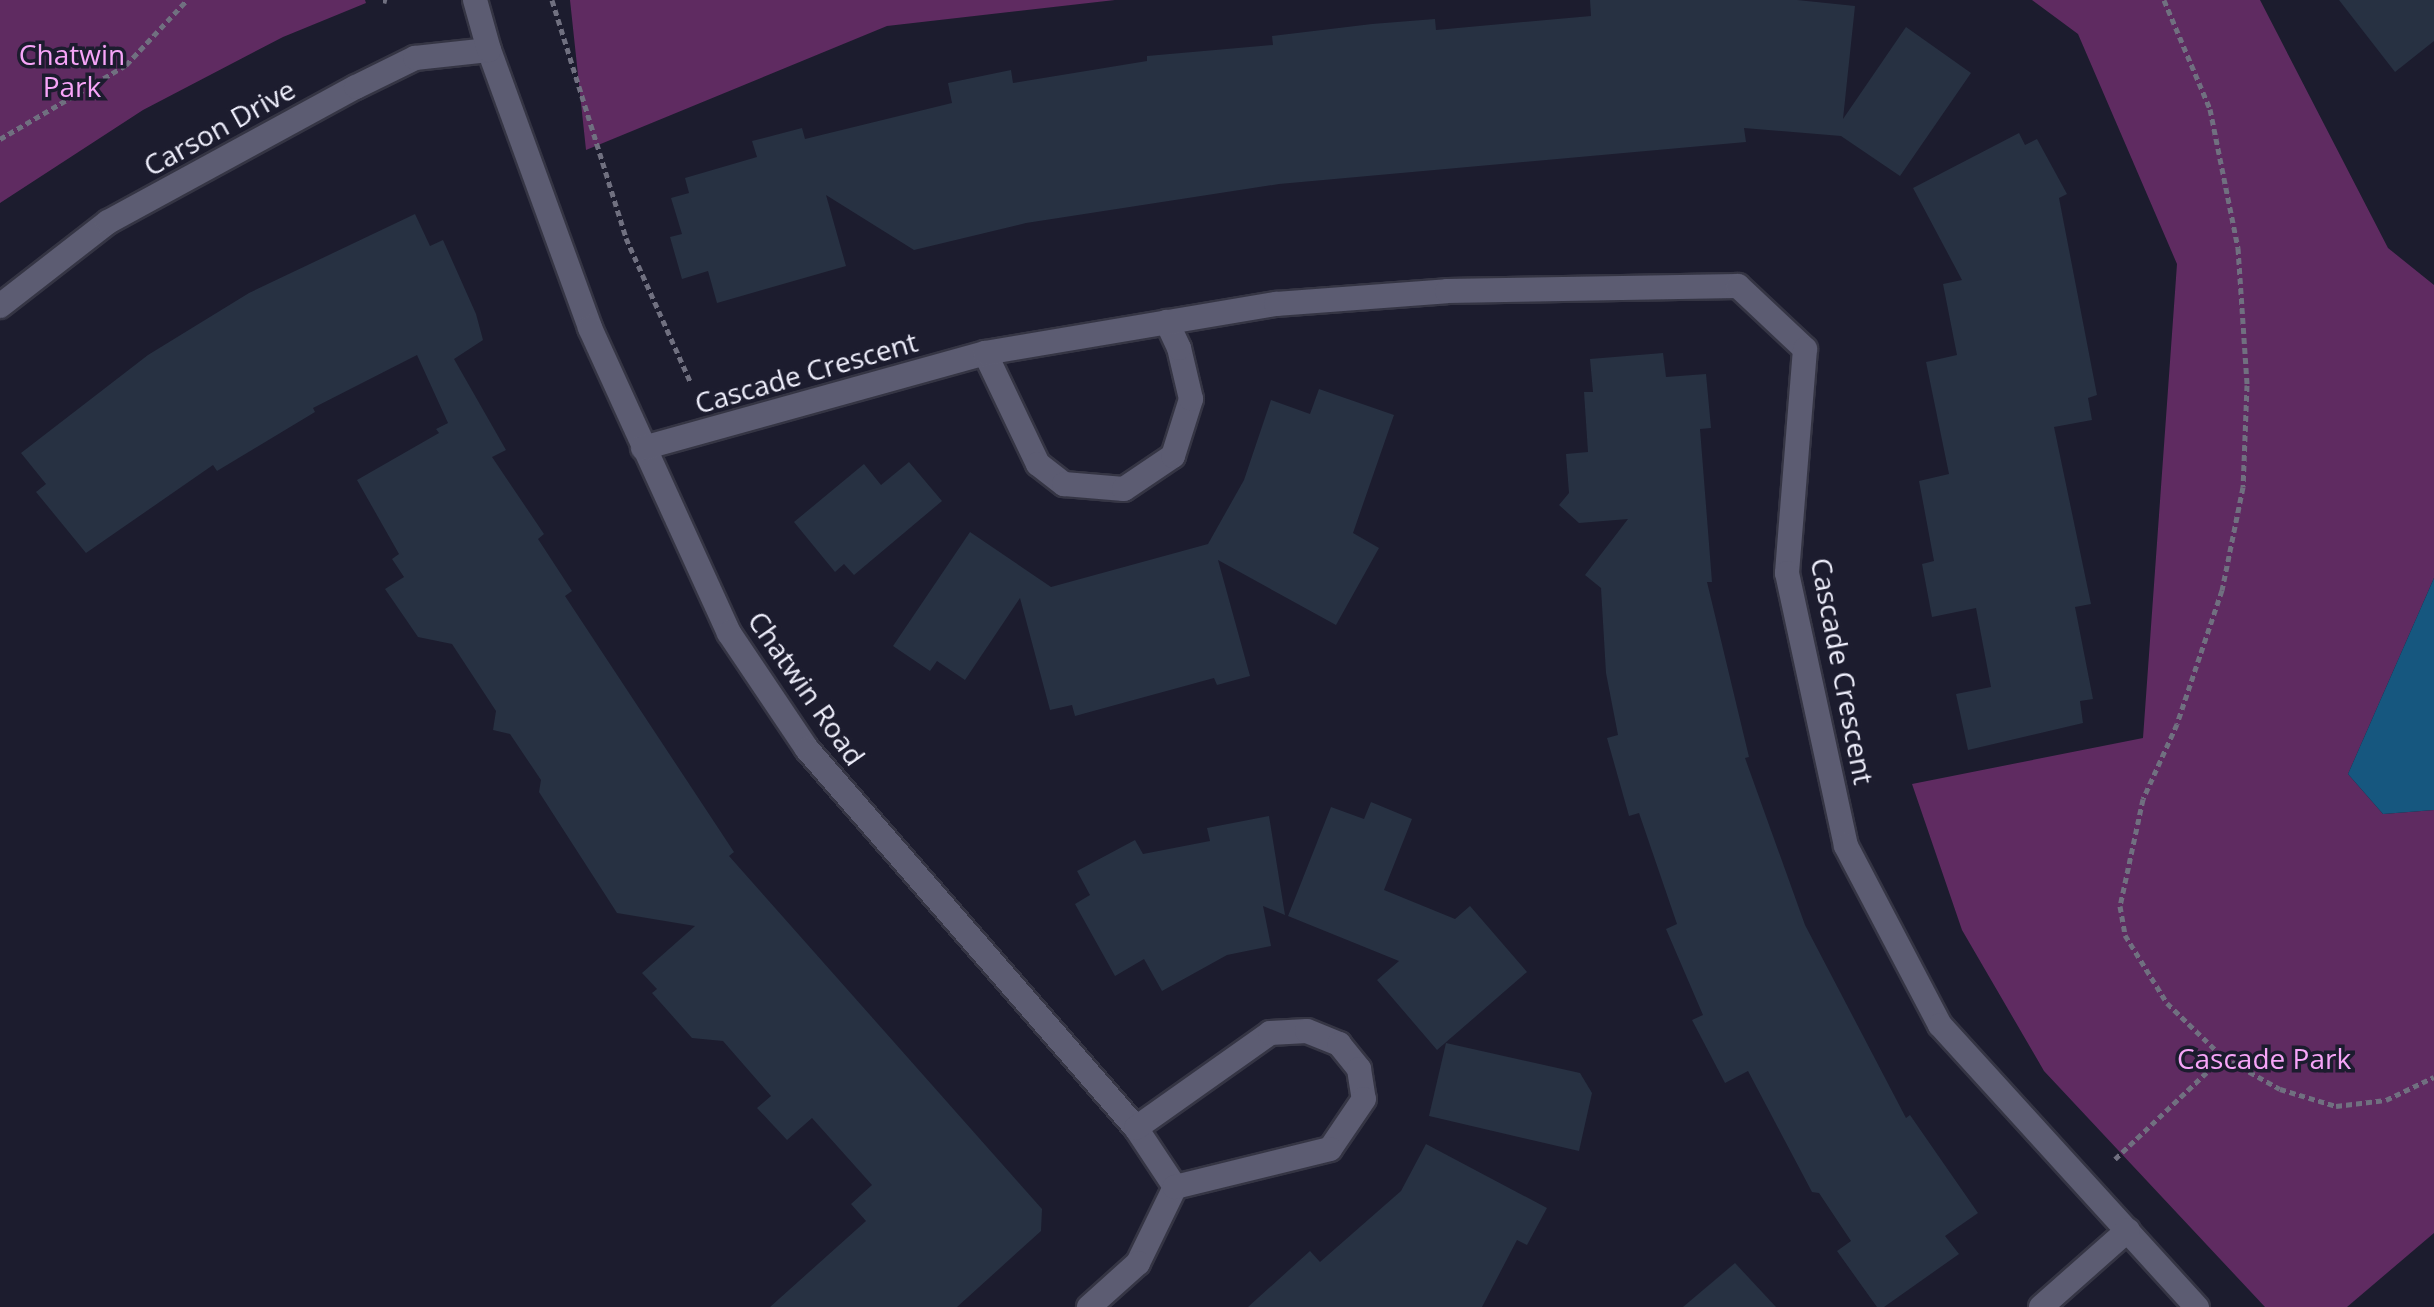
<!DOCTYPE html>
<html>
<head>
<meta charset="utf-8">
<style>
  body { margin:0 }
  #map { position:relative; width:2434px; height:1307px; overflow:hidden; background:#1c1c2e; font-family:"Open Sans",sans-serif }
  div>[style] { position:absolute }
  .green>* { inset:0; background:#5f2b61 }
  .water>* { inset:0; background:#16577f }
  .building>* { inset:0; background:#273142 }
  .path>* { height:5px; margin-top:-2.5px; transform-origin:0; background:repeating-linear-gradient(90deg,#707080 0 6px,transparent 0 10px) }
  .roads { filter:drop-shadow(2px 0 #353544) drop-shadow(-2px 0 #353544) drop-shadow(0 2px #353544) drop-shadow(0 -2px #353544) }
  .street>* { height:24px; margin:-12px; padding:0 12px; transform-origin:12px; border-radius:12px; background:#5c5c72 }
  .secondary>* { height:24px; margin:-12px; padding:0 12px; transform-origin:12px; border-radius:12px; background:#5c5c72 }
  span { translate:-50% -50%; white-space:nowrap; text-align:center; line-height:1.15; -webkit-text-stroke:7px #1c1c2e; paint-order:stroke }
  .park-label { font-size:28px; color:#f7a5f8 }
  .street-label { font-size:28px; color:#efeffc }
</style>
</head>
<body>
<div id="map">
  <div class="green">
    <i style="clip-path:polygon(0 0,365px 0,366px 3px,283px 37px,143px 110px,0 203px)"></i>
    <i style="clip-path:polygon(570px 0,1115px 0,887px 26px,586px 150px)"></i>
    <i style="clip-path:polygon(2032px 0,2260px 0,2388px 248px,2434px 285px,2434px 578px,2348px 774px,2383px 814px,2434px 810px,2434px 1233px,2347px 1307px,2265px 1307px,2044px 1071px,1962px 930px,1912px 784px,2143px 738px,2177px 264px,2078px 34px)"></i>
  </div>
  <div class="water">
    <i style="clip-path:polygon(2434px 578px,2434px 810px,2383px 814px,2348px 774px)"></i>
  </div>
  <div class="building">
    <i style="clip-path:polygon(1590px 0,1797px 0,1855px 6px,1843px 119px,1906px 27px,1971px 73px,1900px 176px,1841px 136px,1744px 128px,1746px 142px,1279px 184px,1026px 223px,914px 250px,826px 195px,846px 266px,717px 303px,708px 271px,682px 279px,670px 237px,682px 234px,671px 198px,689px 193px,685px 178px,757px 157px,752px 141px,802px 128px,805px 139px,952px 103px,948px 83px,1011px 70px,1013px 83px,1147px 61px,1147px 56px,1273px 45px,1272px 36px,1372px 24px,1435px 19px,1436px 30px,1591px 16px)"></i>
    <i style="clip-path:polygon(2339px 0,2434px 0,2434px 41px,2395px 72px)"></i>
    <i style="clip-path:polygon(2019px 133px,2025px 145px,2037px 139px,2067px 194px,2059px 198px,2097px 395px,2088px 398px,2092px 420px,2054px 427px,2091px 604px,2075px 607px,2093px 699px,2080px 701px,2083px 723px,1968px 750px,1956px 694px,1991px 687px,1976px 608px,1932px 617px,1922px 564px,1934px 561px,1919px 481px,1949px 474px,1926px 362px,1957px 355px,1943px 284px,1962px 280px,1913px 188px)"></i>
    <i style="clip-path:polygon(415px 214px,430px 246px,443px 240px,476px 314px,483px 340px,454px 359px,506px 450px,492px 457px,544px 534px,538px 539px,572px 591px,565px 596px,734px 852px,729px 856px,1042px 1209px,1041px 1231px,957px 1307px,770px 1307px,866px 1221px,851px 1204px,872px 1185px,812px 1118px,787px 1140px,757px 1108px,771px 1096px,723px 1041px,692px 1038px,652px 993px,657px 989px,642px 973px,695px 926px,617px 913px,539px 792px,541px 780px,510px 734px,493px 730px,496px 711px,452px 644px,418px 637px,385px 589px,404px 577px,392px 559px,399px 554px,357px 480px,439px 433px,436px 429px,448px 423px,417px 355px,313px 408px,315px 412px,217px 471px,213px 465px,86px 553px,36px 492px,46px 484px,21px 453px,148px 355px,249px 293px)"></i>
    <i style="clip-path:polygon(1663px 353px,1666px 377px,1706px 374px,1711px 428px,1700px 429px,1712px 582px,1707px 582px,1749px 757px,1745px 758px,1805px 925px,1906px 1118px,1910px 1115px,1978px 1213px,1945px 1236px,1959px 1254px,1884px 1307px,1877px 1307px,1837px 1251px,1851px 1241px,1819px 1193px,1812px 1192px,1748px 1071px,1725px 1083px,1692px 1020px,1703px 1015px,1666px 929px,1677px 924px,1639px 813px,1629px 816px,1607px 738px,1618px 735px,1606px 673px,1601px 588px,1585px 575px,1628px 519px,1579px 523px,1559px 505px,1569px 493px,1566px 454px,1588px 452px,1584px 392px,1593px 392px,1590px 359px)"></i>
    <i style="clip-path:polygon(1319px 389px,1394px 415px,1353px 533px,1379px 548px,1336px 625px,1218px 560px,1250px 676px,1217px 685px,1214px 678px,1075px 716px,1072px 705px,1050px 710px,1020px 598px,965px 680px,937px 661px,930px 671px,893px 646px,970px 532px,1051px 587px,1208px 544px,1244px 480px,1271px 400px,1310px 414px)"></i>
    <i style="clip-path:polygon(909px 462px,942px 501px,854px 575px,844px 564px,835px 572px,794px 522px,864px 464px,881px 485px)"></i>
    <i style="clip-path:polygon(1371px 802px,1412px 819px,1384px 890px,1455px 919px,1470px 906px,1527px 972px,1437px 1050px,1377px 980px,1399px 961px,1288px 916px,1331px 807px,1364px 819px)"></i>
    <i style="clip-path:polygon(1269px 816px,1285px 915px,1263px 906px,1271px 946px,1227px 955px,1162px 991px,1144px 959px,1115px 976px,1075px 904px,1090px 895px,1077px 871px,1135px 840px,1143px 854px,1210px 841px,1207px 828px)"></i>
    <i style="clip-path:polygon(1446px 1043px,1580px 1073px,1592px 1093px,1579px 1151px,1429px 1116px)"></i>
    <i style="clip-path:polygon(1426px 1144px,1547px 1208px,1527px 1245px,1517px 1240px,1482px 1307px,1248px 1307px,1310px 1251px,1320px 1262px,1401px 1191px)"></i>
    <i style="clip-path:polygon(1735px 1263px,1776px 1307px,1683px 1307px)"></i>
  </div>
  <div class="path">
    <i style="left:383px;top:0;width:4px;rotate:14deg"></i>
    <i style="left:552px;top:0;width:249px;rotate:72.7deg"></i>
    <i style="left:626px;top:238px;width:157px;rotate:65.9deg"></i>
    <i style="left:2164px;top:0;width:118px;rotate:67.1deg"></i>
    <i style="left:2210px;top:109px;width:142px;rotate:78.6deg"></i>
    <i style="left:2238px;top:248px;width:137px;rotate:86.2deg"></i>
    <i style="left:2247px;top:385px;width:102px;rotate:92.2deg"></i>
    <i style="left:2243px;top:487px;width:105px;rotate:101.5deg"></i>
    <i style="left:2222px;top:590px;width:141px;rotate:108.6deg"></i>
    <i style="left:2177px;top:724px;width:82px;rotate:114.4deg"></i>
    <i style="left:2143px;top:799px;width:109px;rotate:102.1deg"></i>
    <i style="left:2120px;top:906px;width:29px;rotate:80deg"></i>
    <i style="left:2125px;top:935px;width:80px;rotate:58.3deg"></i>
    <i style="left:2167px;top:1003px;width:78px;rotate:44deg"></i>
    <i style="left:0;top:139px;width:146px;rotate:-30.4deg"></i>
    <i style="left:126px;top:65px;width:89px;rotate:-46.8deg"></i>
    <i style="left:2115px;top:1159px;width:149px;rotate:-43.4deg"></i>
    <i style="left:2223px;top:1057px;width:65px;rotate:29.3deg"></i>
    <i style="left:2280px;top:1089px;width:59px;rotate:16.9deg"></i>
    <i style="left:2336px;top:1106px;width:50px;rotate:-6.8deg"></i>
    <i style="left:2386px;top:1100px;width:53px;rotate:-25.6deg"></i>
  </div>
  <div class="roads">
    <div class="street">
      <i style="left:489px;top:50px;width:296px;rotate:70deg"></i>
      <i style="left:590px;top:328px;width:335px;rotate:65.5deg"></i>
      <i style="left:729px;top:633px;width:140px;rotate:56.1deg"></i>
      <i style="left:807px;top:749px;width:502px;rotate:49.04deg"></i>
      <i style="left:1136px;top:1128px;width:71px;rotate:56.5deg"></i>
      <i style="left:1175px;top:1187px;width:85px;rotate:116deg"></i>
      <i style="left:1138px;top:1263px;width:66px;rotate:138.1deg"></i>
      <i style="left:985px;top:353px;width:123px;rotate:64.5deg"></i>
      <i style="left:1038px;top:464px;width:33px;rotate:38deg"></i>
      <i style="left:1064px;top:484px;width:60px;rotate:4.8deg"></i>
      <i style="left:1124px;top:489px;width:59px;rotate:-34deg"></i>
      <i style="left:1173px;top:456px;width:60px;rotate:-72.5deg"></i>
      <i style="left:1191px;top:399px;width:52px;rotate:-103.2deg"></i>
      <i style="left:1179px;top:348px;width:29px;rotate:-115deg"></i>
      <i style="left:643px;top:448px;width:355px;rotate:-15.5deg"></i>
      <i style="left:985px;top:353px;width:295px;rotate:-9.6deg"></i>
      <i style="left:1276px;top:304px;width:171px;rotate:-4.3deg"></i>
      <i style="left:1447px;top:291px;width:291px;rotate:-1deg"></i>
      <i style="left:1738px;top:286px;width:92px;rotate:43.2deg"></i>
      <i style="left:1805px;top:349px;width:225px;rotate:94.6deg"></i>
      <i style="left:1787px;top:573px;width:279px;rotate:77.8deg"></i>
      <i style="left:1846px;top:846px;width:202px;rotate:62.3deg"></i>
      <i style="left:1940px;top:1025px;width:382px;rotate:47.7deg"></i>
      <i style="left:1136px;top:1128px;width:164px;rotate:-35.3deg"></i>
      <i style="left:1270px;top:1033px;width:37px;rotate:-3deg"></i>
      <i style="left:1307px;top:1031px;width:35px;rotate:22deg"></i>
      <i style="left:1339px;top:1044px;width:32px;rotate:51deg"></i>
      <i style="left:1359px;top:1069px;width:30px;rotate:81deg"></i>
      <i style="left:1364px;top:1099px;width:60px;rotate:124.2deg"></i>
      <i style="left:1330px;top:1149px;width:160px;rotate:166.2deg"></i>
      <i style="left:2041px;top:1307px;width:116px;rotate:-41.5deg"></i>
    </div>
    <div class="secondary">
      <i style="left:0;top:306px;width:137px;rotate:-37.9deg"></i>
      <i style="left:108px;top:222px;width:282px;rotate:-28.6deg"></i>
      <i style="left:356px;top:87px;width:66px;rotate:-26.2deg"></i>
      <i style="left:415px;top:58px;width:74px;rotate:-6.2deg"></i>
      <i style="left:489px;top:50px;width:52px;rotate:-105.6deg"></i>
    </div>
  </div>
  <div class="park-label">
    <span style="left:72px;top:70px">Chatwin<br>Park</span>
    <span style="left:2264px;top:1058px">Cascade Park</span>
  </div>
  <div class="street-label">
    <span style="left:219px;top:127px;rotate:-29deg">Carson Drive</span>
    <span style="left:806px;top:372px;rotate:-16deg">Cascade Crescent</span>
    <span style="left:1843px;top:671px;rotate:79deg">Cascade Crescent</span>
    <span style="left:807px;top:688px;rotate:55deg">Chatwin Road</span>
  </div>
</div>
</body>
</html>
